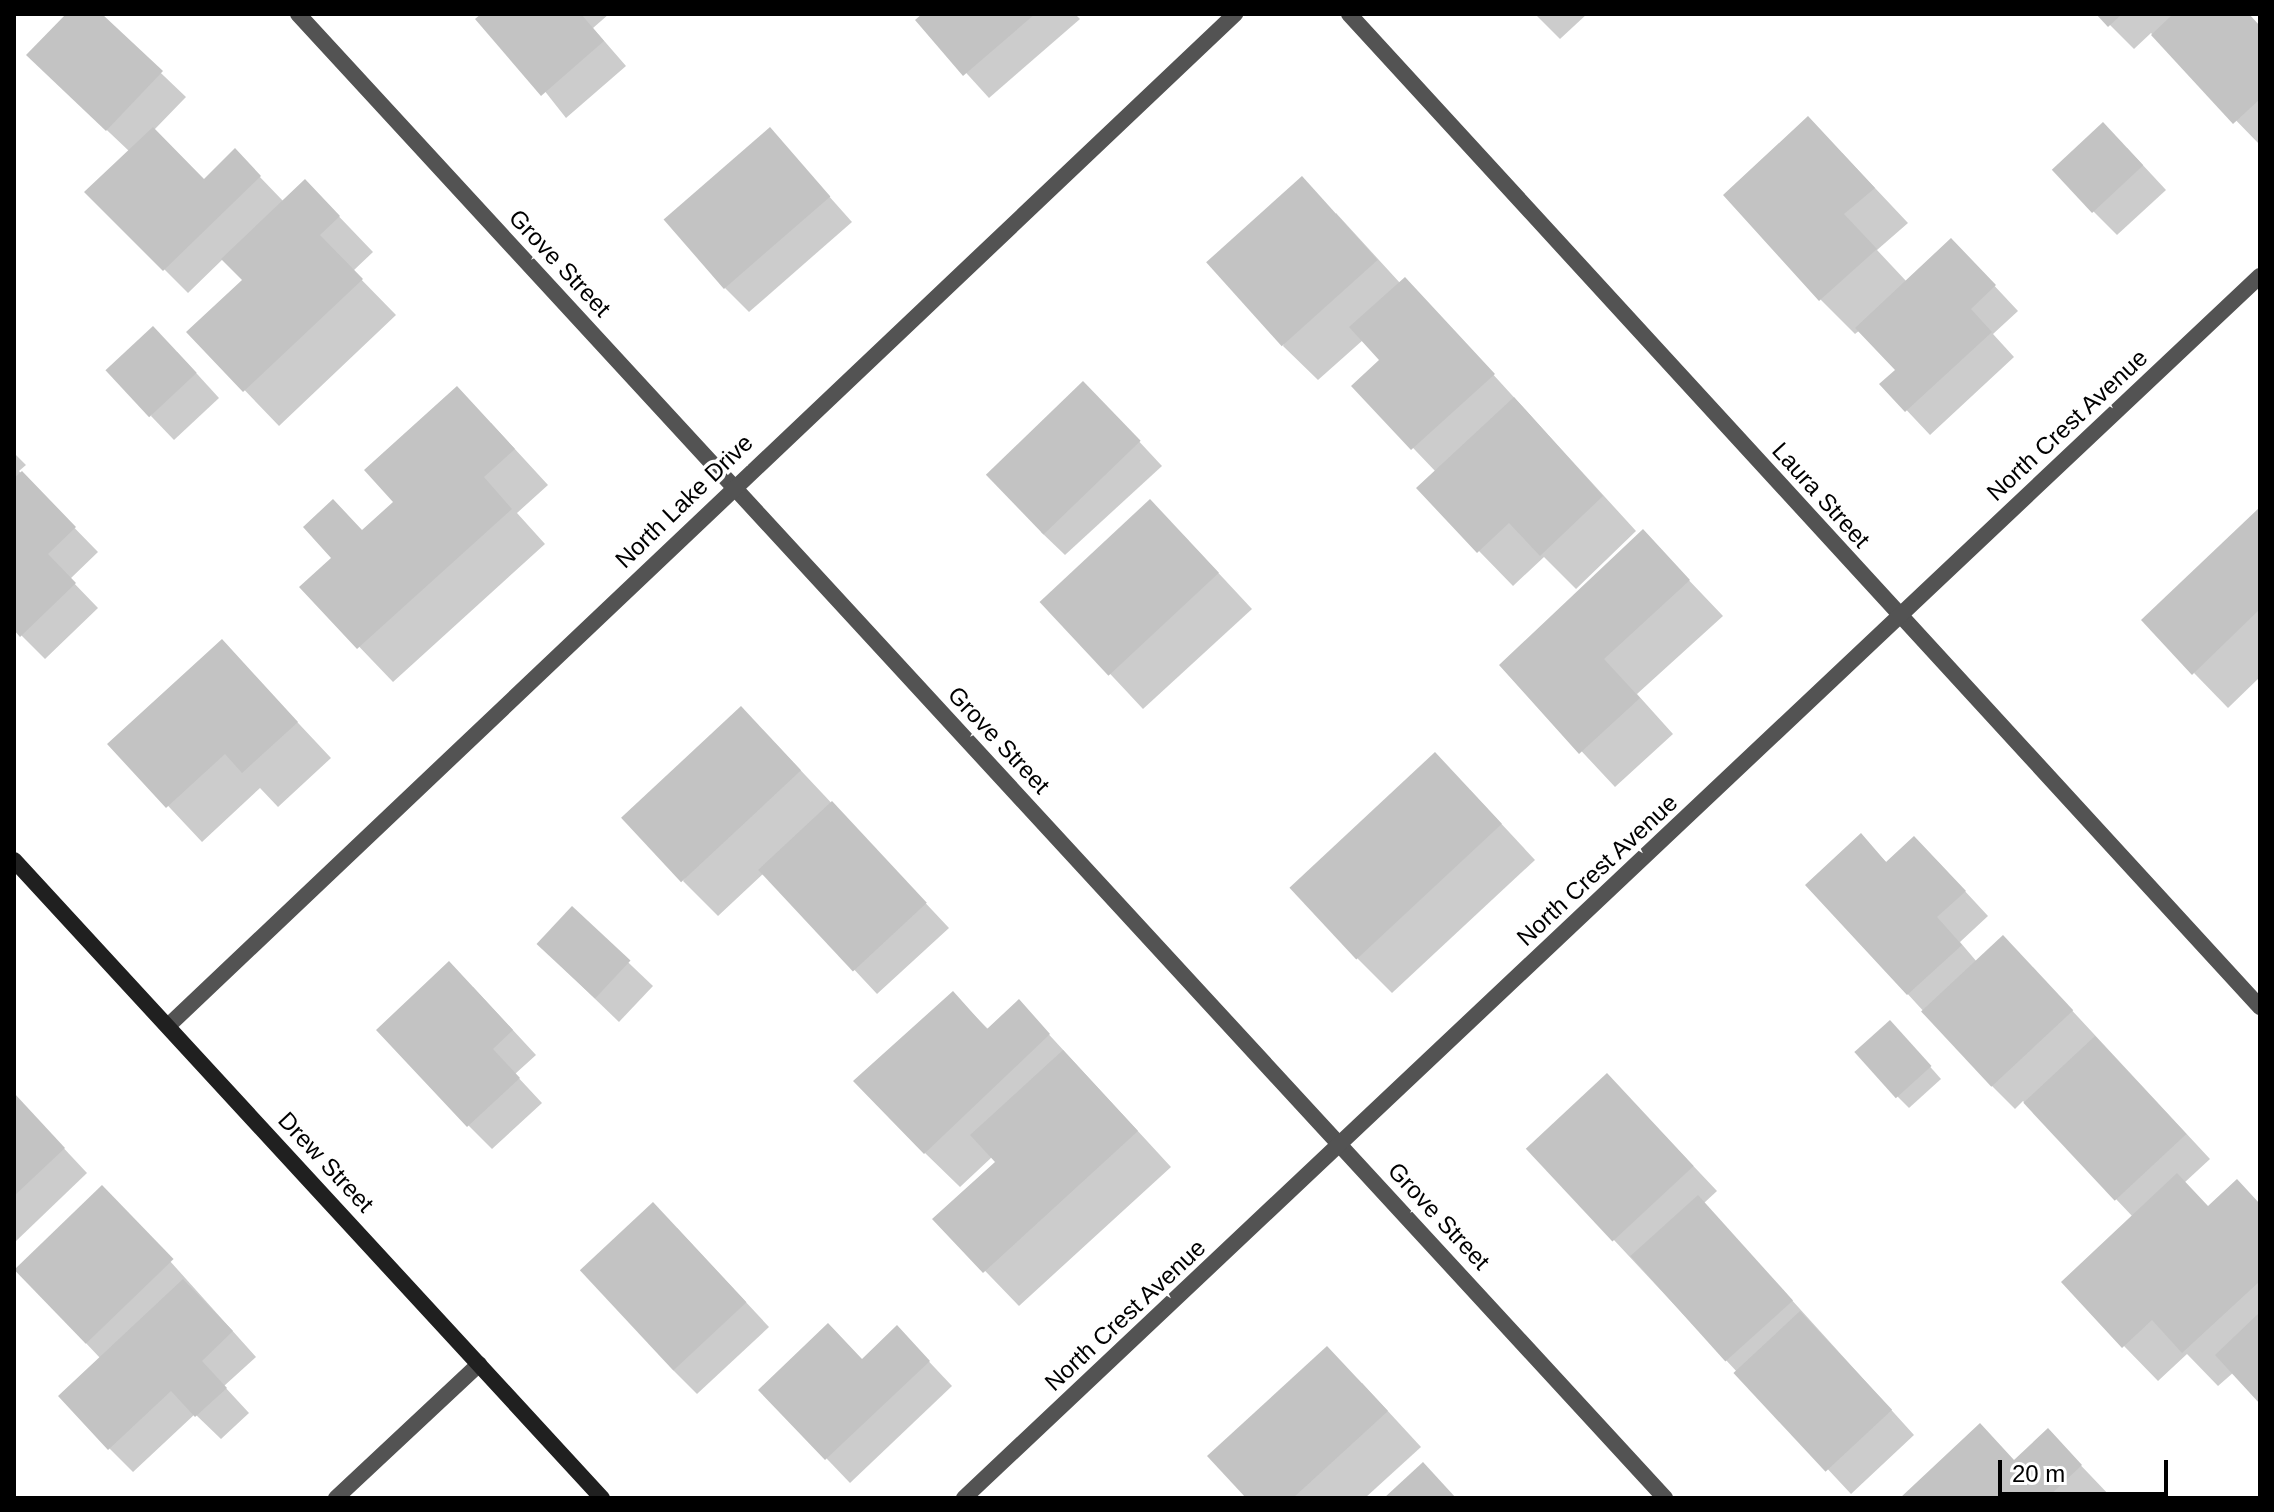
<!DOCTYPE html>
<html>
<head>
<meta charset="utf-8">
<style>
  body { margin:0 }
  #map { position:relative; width:2274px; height:1512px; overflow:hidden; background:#fff; font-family:Helvetica,sans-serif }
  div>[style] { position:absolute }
  .shadow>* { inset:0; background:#0003 }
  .building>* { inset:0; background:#c3c3c3; transform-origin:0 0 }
  .street>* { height:16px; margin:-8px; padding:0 8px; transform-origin:8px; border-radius:8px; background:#535353 }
  .secondary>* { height:16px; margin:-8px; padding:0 8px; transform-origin:8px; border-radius:8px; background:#202020 }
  span { translate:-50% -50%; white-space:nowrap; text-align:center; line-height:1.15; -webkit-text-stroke:7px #fff; paint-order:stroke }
  .street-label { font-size:24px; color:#000 }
  .frame { position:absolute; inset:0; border:16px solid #000; pointer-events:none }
  .scale { position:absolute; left:1998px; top:1460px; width:170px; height:36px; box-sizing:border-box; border:4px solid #000; border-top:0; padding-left:10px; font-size:24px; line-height:28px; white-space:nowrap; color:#000; -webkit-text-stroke:6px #fff; paint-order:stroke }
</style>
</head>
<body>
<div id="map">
  <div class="shadow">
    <i style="clip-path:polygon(68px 14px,99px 14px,186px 97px,154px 130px,204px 181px,258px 175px,284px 202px,305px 181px,373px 252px,353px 271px,396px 315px,279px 426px,189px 332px,245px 280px,224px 258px,188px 293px,87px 192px,130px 152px,53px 79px)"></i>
    <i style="clip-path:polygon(484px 14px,609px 14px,593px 28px,626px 66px,566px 118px)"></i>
    <i style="clip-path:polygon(925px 14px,1075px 14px,1080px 19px,989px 98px,918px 20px)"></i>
    <i style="clip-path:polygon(1535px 14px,1587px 14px,1560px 39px)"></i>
    <i style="clip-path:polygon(2099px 14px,2248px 14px,2260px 27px,2260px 145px,2151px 33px,2134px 49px)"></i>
    <i style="clip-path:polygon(770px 130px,852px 222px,749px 312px,725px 288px)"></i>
    <i style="clip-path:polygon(2127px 148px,2166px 190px,2117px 235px,2093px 211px)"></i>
    <i style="clip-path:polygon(1842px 153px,1908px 223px,1877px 250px,1907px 282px,1975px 265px,2018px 311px,1993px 334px,2014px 357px,1930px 435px,1882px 384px,1897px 370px,1860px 330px,1855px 334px,1821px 300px,1726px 195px)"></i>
    <i style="clip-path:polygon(1336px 213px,1400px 283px,1428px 303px,1636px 531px,1576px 589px,1544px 557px,1513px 586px,1479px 551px,1436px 472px,1354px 386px,1381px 360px,1363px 340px,1318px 380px,1283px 346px)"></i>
    <i style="clip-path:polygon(177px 352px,219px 398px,174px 440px,151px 416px)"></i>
    <i style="clip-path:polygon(1107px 407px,1162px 466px,1065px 555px,1041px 532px)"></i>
    <i style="clip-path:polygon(491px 423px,548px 485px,517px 513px,545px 544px,393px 682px,302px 587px)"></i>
    <i style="clip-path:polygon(14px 453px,26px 465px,19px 471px,98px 552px,70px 579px,98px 608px,45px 659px,14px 628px)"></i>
    <i style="clip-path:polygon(2260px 510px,2260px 677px,2228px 708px,2194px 673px)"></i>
    <i style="clip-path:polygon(1643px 532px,1723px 616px,1637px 694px,1673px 734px,1615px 787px,1501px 665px)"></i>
    <i style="clip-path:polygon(1184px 536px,1252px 609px,1143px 709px,1042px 601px)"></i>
    <i style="clip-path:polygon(222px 642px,331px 758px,278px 807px,260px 788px,202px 842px,110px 744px)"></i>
    <i style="clip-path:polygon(775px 743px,949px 928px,877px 994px,764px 873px,718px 916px,683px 881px)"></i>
    <i style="clip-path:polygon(1470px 790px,1535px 860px,1392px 993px,1357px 958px)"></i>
    <i style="clip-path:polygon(1861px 836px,1888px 864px,1938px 862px,1988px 916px,1960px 942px,1977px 962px,2027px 962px,2210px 1159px,2184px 1183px,2209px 1208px,2260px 1205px,2260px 1401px,2234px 1372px,2218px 1386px,2187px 1354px,2158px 1381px,2124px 1346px,2133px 1217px,2023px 1101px,2015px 1109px,1991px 1085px,1808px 885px)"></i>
    <i style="clip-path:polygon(572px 909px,653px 986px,619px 1022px,563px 968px)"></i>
    <i style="clip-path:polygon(473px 987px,536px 1055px,515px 1074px,542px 1103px,492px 1149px,468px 1125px)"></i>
    <i style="clip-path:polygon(953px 994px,988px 1029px,1019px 1002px,1171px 1167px,1019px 1306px,935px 1219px,997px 1162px,992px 1157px,960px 1187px,925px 1153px)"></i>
    <i style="clip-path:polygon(1902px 1035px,1941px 1079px,1909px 1108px,1897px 1096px)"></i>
    <i style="clip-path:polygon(14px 1095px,87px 1173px,14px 1243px)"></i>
    <i style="clip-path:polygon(1631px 1100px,1717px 1191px,1704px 1203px,1914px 1435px,1851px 1494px,1529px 1149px)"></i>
    <i style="clip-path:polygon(126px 1212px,256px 1357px,224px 1386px,249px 1413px,221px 1439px,195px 1414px,133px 1472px,109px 1448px,101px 1359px,16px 1269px)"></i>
    <i style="clip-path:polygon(677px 1228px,769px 1327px,697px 1394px,673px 1370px)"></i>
    <i style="clip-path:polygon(920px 1352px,952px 1386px,850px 1483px,761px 1390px,862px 1361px)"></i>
    <i style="clip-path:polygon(1362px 1383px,1421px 1447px,1365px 1498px,1249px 1498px)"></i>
    <i style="clip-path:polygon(2048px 1431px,2112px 1498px,1903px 1498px,2015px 1461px)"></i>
  </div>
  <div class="building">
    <i style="clip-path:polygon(66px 14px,102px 14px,163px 71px,106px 131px,26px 55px)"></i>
    <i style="clip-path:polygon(481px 14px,581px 14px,604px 41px,541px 96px,475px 19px)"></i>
    <i style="clip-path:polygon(922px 14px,1035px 14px,963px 76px,915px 20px)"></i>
    <i style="clip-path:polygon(2096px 14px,2122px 14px,2108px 27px)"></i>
    <i style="clip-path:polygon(2173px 14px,2249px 14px,2260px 26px,2260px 99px,2233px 124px,2151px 35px)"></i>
    <i style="clip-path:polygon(1808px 116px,1875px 188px,1844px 214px,1877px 249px,1819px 301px,1723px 195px)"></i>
    <i style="left:2103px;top:122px;width:59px;height:70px;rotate:47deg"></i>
    <i style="clip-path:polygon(153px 127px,204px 179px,235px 148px,261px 176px,163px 271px,84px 192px)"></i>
    <i style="left:770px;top:127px;width:92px;height:141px;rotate:49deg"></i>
    <i style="left:1302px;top:176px;width:113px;height:129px;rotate:48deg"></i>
    <i style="clip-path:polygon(305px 179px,340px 216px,320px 235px,363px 279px,243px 392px,186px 332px,242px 280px,221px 259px)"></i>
    <i style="clip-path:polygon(1951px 238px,1996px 285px,1971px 309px,1992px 332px,1905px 412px,1879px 384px,1895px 370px,1855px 328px)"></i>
    <i style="clip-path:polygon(1405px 277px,1495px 374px,1411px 450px,1351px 386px,1379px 360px,1349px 327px)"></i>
    <i style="left:153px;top:326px;width:64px;height:65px;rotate:47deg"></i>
    <i style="left:1083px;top:381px;width:83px;height:135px;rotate:46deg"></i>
    <i style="clip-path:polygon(457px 386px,515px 449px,484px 477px,512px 509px,357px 649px,299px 587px,331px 558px,303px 527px,333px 499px,362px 530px,393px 502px,364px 470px)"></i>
    <i style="clip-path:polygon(1514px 397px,1603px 496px,1540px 556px,1509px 523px,1477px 553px,1416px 488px)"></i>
    <i style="clip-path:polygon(22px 471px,76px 527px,48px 554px,76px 583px,20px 637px,14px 630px,14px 478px)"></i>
    <i style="left:1150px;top:499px;width:101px;height:151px;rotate:47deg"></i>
    <i style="clip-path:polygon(2260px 507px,2260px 609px,2192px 675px,2141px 620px)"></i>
    <i style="clip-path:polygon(1643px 529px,1690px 580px,1604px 659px,1640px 698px,1579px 754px,1499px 665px)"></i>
    <i style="clip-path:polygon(222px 639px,298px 722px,242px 773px,225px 754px,166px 808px,107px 744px)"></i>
    <i style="left:741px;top:706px;width:88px;height:164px;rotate:47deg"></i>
    <i style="left:1435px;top:752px;width:98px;height:199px;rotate:47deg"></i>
    <i style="left:832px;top:801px;width:139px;height:101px;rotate:47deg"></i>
    <i style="clip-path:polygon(1861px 833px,1886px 862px,1914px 836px,1966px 891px,1937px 917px,1962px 945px,1907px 995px,1805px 885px)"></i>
    <i style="left:572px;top:906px;width:80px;height:52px;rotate:43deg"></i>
    <i style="left:2003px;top:935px;width:103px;height:112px;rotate:47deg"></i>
    <i style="clip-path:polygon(449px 961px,513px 1030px,493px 1049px,520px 1078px,467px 1127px,376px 1030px)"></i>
    <i style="clip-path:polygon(953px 991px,987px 1029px,1019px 999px,1050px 1034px,924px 1154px,853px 1081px)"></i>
    <i style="left:1890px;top:1020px;width:62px;height:48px;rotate:48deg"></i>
    <i style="left:2095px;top:1036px;width:134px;height:98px;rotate:47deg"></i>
    <i style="clip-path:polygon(1063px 1050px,1138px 1131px,983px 1273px,932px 1219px,995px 1162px,970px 1135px)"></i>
    <i style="left:1607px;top:1073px;width:127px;height:111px;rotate:47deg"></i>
    <i style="clip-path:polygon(14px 1093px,65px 1148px,14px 1196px)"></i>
    <i style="clip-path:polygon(2177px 1173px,2208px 1206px,2237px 1179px,2260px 1204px,2260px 1281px,2182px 1353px,2152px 1320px,2122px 1348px,2061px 1282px)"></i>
    <i style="left:102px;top:1185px;width:103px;height:122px;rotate:46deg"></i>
    <i style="left:1698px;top:1195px;width:142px;height:91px;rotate:48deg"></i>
    <i style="left:653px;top:1202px;width:137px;height:100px;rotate:47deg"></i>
    <i style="clip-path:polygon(183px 1279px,233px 1331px,202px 1361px,227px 1388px,195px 1417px,171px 1391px,108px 1450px,58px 1396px)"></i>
    <i style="left:1800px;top:1311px;width:135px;height:91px;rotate:47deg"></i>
    <i style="clip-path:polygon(2260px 1312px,2260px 1404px,2215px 1355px)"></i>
    <i style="clip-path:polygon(828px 1323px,862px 1359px,897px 1325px,930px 1361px,825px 1460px,758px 1390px)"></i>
    <i style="clip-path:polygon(1327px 1346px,1388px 1411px,1293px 1498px,1246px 1498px,1207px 1456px)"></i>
    <i style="clip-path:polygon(1980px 1423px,2014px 1460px,2048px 1428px,2082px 1465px,2047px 1498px,1900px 1498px)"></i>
    <i style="clip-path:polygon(1423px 1462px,1456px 1498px,1384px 1498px)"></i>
  </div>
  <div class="street">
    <i style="left:298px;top:14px;width:2018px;rotate:47.35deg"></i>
    <i style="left:1349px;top:14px;width:1348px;rotate:47.47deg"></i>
    <i style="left:168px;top:1026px;width:1471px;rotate:-43.48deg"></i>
    <i style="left:336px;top:1498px;width:196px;rotate:-43.1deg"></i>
    <i style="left:964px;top:1498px;width:1781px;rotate:-43.32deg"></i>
  </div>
  <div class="secondary">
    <i style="left:14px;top:860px;width:868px;rotate:47.34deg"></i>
  </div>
  <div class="street-label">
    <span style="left:560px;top:263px;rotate:47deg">Grove Street</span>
    <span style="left:2067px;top:425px;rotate:-43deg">North Crest Avenue</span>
    <span style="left:1821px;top:495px;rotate:48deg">Laura Street</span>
    <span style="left:684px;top:501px;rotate:-44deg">North Lake Drive</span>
    <span style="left:999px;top:740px;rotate:47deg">Grove Street</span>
    <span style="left:1597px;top:870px;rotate:-43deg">North Crest Avenue</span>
    <span style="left:326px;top:1162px;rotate:47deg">Drew Street</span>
    <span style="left:1439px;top:1216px;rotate:47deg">Grove Street</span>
    <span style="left:1125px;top:1315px;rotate:-43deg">North Crest Avenue</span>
  </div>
  <div class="frame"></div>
  <div class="scale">20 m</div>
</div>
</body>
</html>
